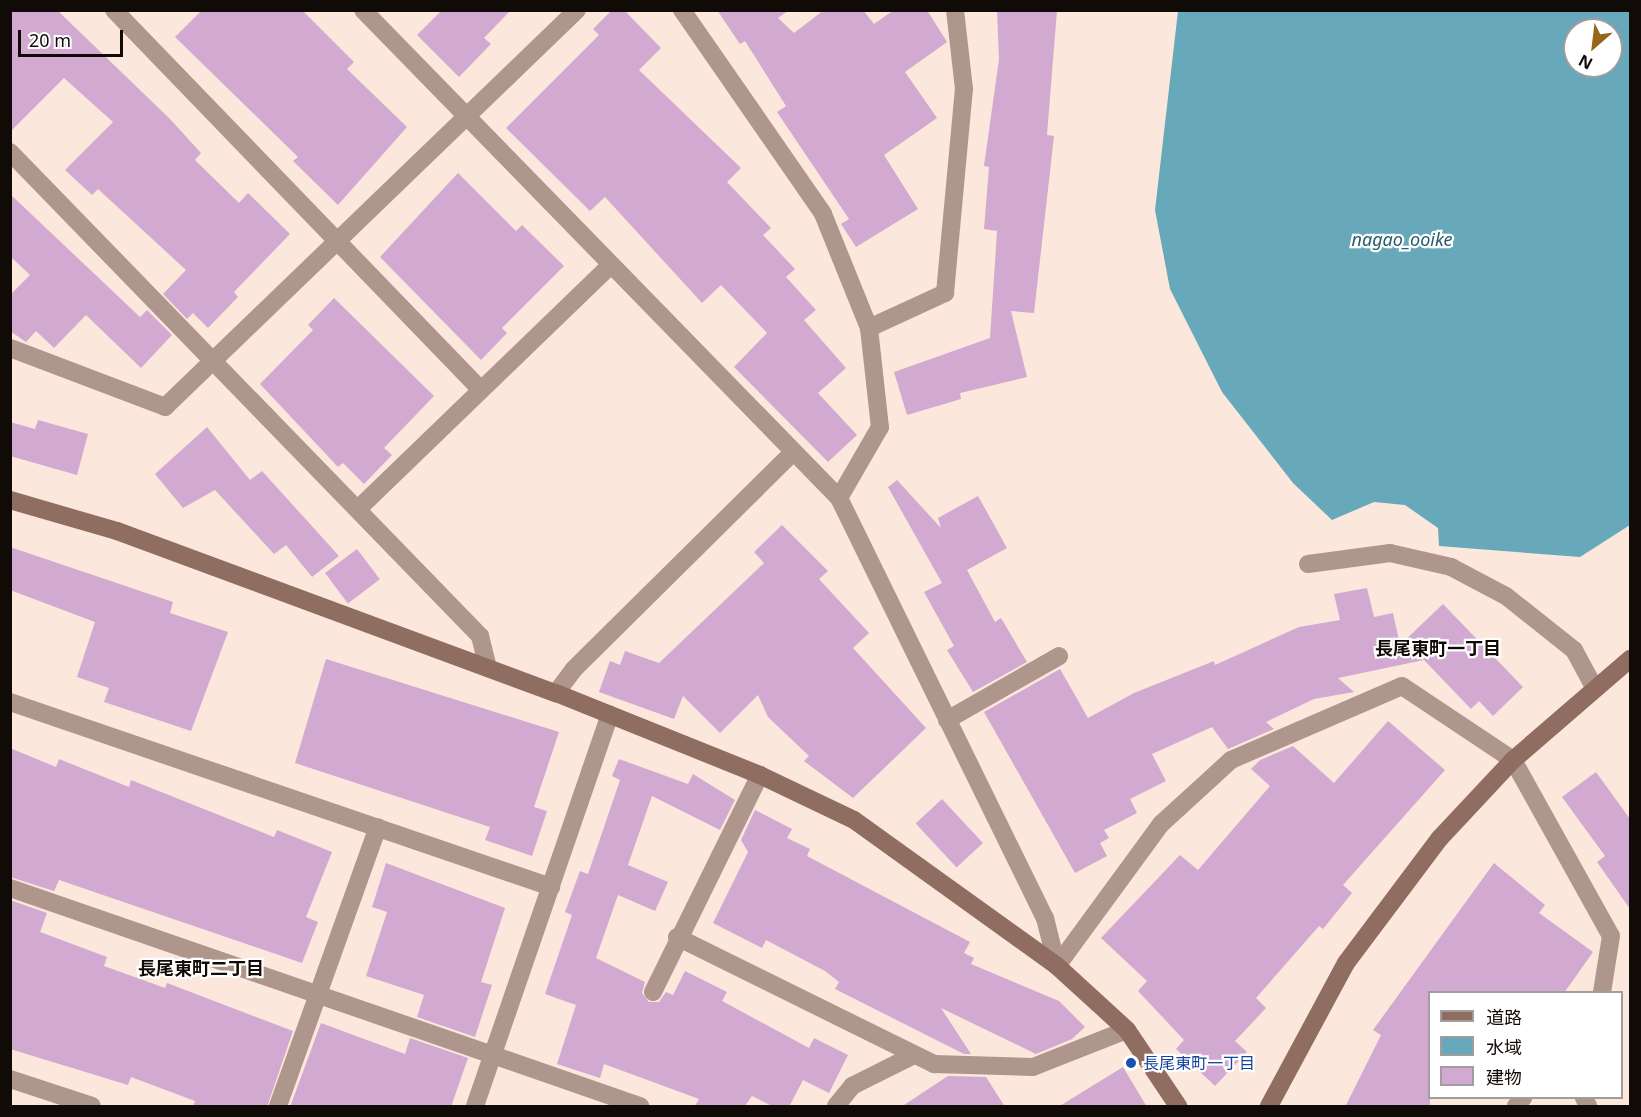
<!DOCTYPE html>
<html>
<head>
<meta charset="utf-8">
<style>
  body { margin:0 }
  #map { position:relative; width:1641px; height:1117px; overflow:hidden; background:#fbe7db; font-family:"Noto Sans","Noto Sans JP",sans-serif }
  div>[style] { position:absolute }
  .water>* { inset:0; background:#67a9ba }
  .building>* { inset:0; background:#d2a9d1; transform-origin:0 0 }
  .lane>* { height:18px; margin:-9px; padding:0 9px; transform-origin:9px; border-radius:9px; background:#af968d }
  .street>* { height:18px; margin:-9px; padding:0 9px; transform-origin:9px; border-radius:9px; background:#af968d }
  .secondary>* { height:18px; margin:-9px; padding:0 9px; transform-origin:9px; border-radius:9px; background:#906d61 }
  .dots>* { width:16px; height:16px; translate:-50% -50%; box-sizing:border-box; border:3px solid #fff; border-radius:50% }
  span { translate:-50% -50%; white-space:nowrap; text-align:center; line-height:1.15; -webkit-text-stroke:4.5px #fff; paint-order:stroke }
  .transit-label { font-size:16px; color:#164399 }
  .left { translate:0 -50%; text-align:left }
  .water-label { font-size:18px; color:#265d6a; font-style:italic }
  .neighbourhood-label { font-size:18px; color:#110b07; font-weight:700 }
  .frame { position:absolute; inset:0; border:12px solid #110b07; pointer-events:none }
  .legend { position:absolute; left:1428px; top:991px; width:195px; height:108px; box-sizing:border-box; background:#fff; border:2px solid #a09d9c; margin:0; padding:8px 10px; list-style:none; font-size:18px; color:#110b07 }
  .legend li { display:flex; align-items:center; gap:12px; height:30px }
  .legend b { width:30px; border:2px solid #a09d9c }
  .north { position:absolute; left:1563px; top:18px; width:60px; height:60px; box-sizing:border-box; background:#fff; border:2px solid #a09d9c; border-radius:50%; rotate:208deg; font-size:16px; font-weight:700; line-height:24px; text-align:center; color:#110b07 }
  .north::after { content:''; display:block; margin:auto; width:21px; height:27px; background:#98661a; clip-path:polygon(50% 0,100% 100%,50% 72%,0 100%) }
  .scale { position:absolute; left:18px; top:30px; width:105px; height:27px; box-sizing:border-box; border:3px solid #110b07; border-top:0; padding-left:8px; font-size:18px; line-height:21px; white-space:nowrap; color:#110b07; -webkit-text-stroke:4px #fff; paint-order:stroke }
</style>
</head>
<body>
<div id="map">
  <div class="water">
    <i style="clip-path:polygon(evenodd,1178px 11px,1630px 11px,1630px 525px,1580px 557px,1439px 546px,1438px 528px,1405px 505px,1374px 502px,1332px 520px,1293px 483px,1222px 392px,1170px 289px,1155px 210px,1178px 11px,1575px 30px,1611px 30px,1611px 66px,1575px 66px,1575px 30px)"></i>
  </div>
  <div class="building">
    <i style="clip-path:polygon(10px 10px,57px 10px,170px 119px,201px 153px,195px 160px,239px 203px,248px 193px,290px 234px,234px 292px,238px 297px,208px 328px,193px 313px,187px 319px,163px 294px,186px 270px,98px 189px,92px 195px,65px 170px,113px 122px,64px 78px,10px 132px)"></i>
    <i style="clip-path:polygon(202px 10px,302px 10px,354px 62px,347px 69px,407px 127px,338px 205px,293px 161px,298px 157px,175px 37px)"></i>
    <i style="clip-path:polygon(442px 10px,511px 10px,484px 38px,491px 44px,459px 77px,417px 35px)"></i>
    <i style="clip-path:polygon(612px 10px,624px 10px,661px 48px,639px 70px,741px 168px,727px 182px,771px 228px,763px 235px,795px 269px,786px 277px,816px 310px,804px 320px,846px 368px,818px 393px,857px 435px,828px 462px,734px 367px,767px 333px,721px 285px,702px 303px,605px 197px,590px 211px,506px 128px,599px 35px,593px 29px)"></i>
    <i style="clip-path:polygon(717px 10px,789px 10px,778px 18px,794px 33px,824px 10px,863px 10px,874px 24px,894px 10px,927px 10px,947px 42px,905px 72px,937px 118px,884px 155px,918px 209px,856px 247px,841px 224px,849px 219px,777px 112px,786px 106px,745px 41px,740px 44px)"></i>
    <i style="clip-path:polygon(997px 10px,1057px 10px,1047px 135px,1054px 136px,1034px 313px,1011px 311px,1027px 377px,960px 393px,961px 399px,907px 415px,894px 372px,990px 338px,997px 231px,984px 229px,989px 167px,984px 166px,999px 59px)"></i>
    <i style="clip-path:polygon(458px 173px,516px 231px,522px 225px,564px 266px,502px 328px,507px 333px,481px 360px,380px 257px)"></i>
    <i style="clip-path:polygon(10px 194px,140px 317px,147px 310px,172px 335px,141px 368px,86px 315px,54px 348px,36px 331px,26px 342px,10px 331px,10px 295px,30px 275px,10px 256px)"></i>
    <i style="clip-path:polygon(334px 298px,434px 396px,384px 448px,392px 455px,364px 484px,343px 463px,338px 467px,260px 384px,313px 330px,308px 325px)"></i>
    <i style="clip-path:polygon(38px 420px,88px 434px,77px 475px,10px 456px,10px 422px,35px 429px)"></i>
    <i style="clip-path:polygon(207px 427px,250px 480px,262px 471px,339px 556px,312px 577px,286px 545px,274px 554px,215px 490px,183px 508px,155px 474px)"></i>
    <i style="clip-path:polygon(897px 480px,941px 528px,938px 518px,978px 496px,1007px 548px,967px 570px,995px 622px,1001px 618px,1027px 662px,973px 692px,947px 650px,954px 646px,924px 592px,942px 583px,888px 487px)"></i>
    <i style="clip-path:polygon(782px 525px,828px 571px,819px 579px,869px 633px,853px 648px,926px 728px,853px 798px,804px 761px,809px 756px,768px 717px,758px 695px,720px 733px,683px 696px,674px 719px,599px 692px,610px 661px,620px 665px,625px 651px,659px 663px,764px 563px,754px 552px)"></i>
    <i style="clip-path:polygon(10px 547px,173px 602px,170px 613px,228px 632px,191px 731px,104px 702px,109px 688px,77px 677px,95px 622px,10px 590px)"></i>
    <i style="left:357px;top:549px;width:38px;height:40px;rotate:53deg"></i>
    <i style="clip-path:polygon(1367px 588px,1374px 617px,1393px 613px,1400px 645px,1443px 604px,1523px 687px,1493px 716px,1479px 701px,1471px 709px,1424px 660px,1338px 678px,1354px 692px,1314px 699px,1266px 722px,1274px 729px,1228px 749px,1212px 727px,1152px 754px,1166px 781px,1130px 799px,1137px 813px,1104px 830px,1109px 838px,1100px 843px,1107px 856px,1075px 873px,984px 712px,1060px 669px,1088px 718px,1134px 693px,1214px 661px,1215px 665px,1299px 627px,1340px 620px,1334px 594px)"></i>
    <i style="clip-path:polygon(326px 659px,559px 732px,534px 807px,547px 811px,532px 856px,485px 840px,490px 827px,295px 763px)"></i>
    <i style="clip-path:polygon(1388px 721px,1445px 770px,1343px 885px,1352px 893px,1323px 929px,1319px 926px,1256px 998px,1266px 1008px,1235px 1041px,1247px 1052px,1215px 1086px,1176px 1049px,1184px 1040px,1138px 991px,1147px 981px,1101px 938px,1180px 855px,1198px 870px,1270px 786px,1251px 769px,1260px 760px,1293px 746px,1334px 783px)"></i>
    <i style="clip-path:polygon(10px 748px,56px 767px,59px 759px,129px 787px,131px 780px,274px 837px,277px 830px,332px 852px,306px 917px,318px 922px,302px 963px,59px 880px,54px 891px,10px 877px)"></i>
    <i style="clip-path:polygon(619px 759px,688px 784px,693px 774px,735px 800px,720px 830px,652px 796px,628px 865px,668px 882px,655px 911px,618px 895px,596px 958px,645px 982px,642px 993px,649px 1002px,659px 1002px,666px 992px,673px 995px,685px 971px,727px 992px,722px 1001px,809px 1048px,814px 1038px,848px 1055px,829px 1093px,803px 1080px,789px 1107px,774px 1107px,752px 1096px,744px 1107px,694px 1107px,699px 1099px,604px 1064px,600px 1078px,557px 1064px,576px 1005px,545px 994px,572px 915px,565px 912px,580px 871px,588px 874px,620px 780px,612px 776px)"></i>
    <i style="clip-path:polygon(1596px 772px,1630px 819px,1630px 909px,1597px 862px,1605px 856px,1562px 797px)"></i>
    <i style="left:942px;top:799px;width:60px;height:36px;rotate:47deg"></i>
    <i style="clip-path:polygon(755px 810px,792px 829px,787px 838px,810px 849px,807px 856px,970px 942px,964px 953px,974px 958px,971px 964px,1059px 1001px,1085px 1027px,1072px 1039px,1036px 1054px,941px 1008px,971px 1054px,964px 1054px,835px 989px,839px 982px,825px 971px,766px 940px,762px 948px,713px 923px,748px 852px,741px 840px)"></i>
    <i style="clip-path:polygon(386px 863px,505px 908px,481px 982px,492px 985px,475px 1037px,417px 1017px,424px 995px,366px 976px,387px 912px,372px 907px)"></i>
    <i style="clip-path:polygon(1494px 863px,1545px 905px,1539px 913px,1593px 952px,1564px 993px,1430px 993px,1430px 1107px,1345px 1107px,1381px 1035px,1373px 1030px)"></i>
    <i style="clip-path:polygon(10px 900px,47px 913px,40px 932px,107px 957px,104px 966px,165px 988px,167px 983px,293px 1031px,267px 1107px,193px 1107px,195px 1101px,131px 1077px,128px 1085px,10px 1049px)"></i>
    <i style="clip-path:polygon(321px 1023px,405px 1054px,410px 1038px,468px 1058px,451px 1107px,290px 1107px)"></i>
    <i style="clip-path:polygon(1123px 1067px,1147px 1107px,1058px 1107px)"></i>
    <i style="clip-path:polygon(948px 1076px,986px 1077px,1005px 1107px,901px 1107px)"></i>
  </div>
  <div class="lane">
    <i style="left:947px;top:720px;width:129px;rotate:-29.7deg"></i>
  </div>
  <div class="street">
    <i style="left:114px;top:10px;width:528px;rotate:46deg"></i>
    <i style="left:363px;top:10px;width:682px;rotate:45.71deg"></i>
    <i style="left:839px;top:498px;width:468px;rotate:63.9deg"></i>
    <i style="left:1045px;top:918px;width:49px;rotate:76deg"></i>
    <i style="left:682px;top:10px;width:248px;rotate:55.3deg"></i>
    <i style="left:823px;top:214px;width:123px;rotate:68deg"></i>
    <i style="left:869px;top:328px;width:100px;rotate:83.7deg"></i>
    <i style="left:880px;top:427px;width:82px;rotate:120deg"></i>
    <i style="left:10px;top:152px;width:675px;rotate:45.84deg"></i>
    <i style="left:480px;top:636px;width:33px;rotate:76deg"></i>
    <i style="left:869px;top:328px;width:84px;rotate:-24.7deg"></i>
    <i style="left:945px;top:293px;width:205px;rotate:-84.7deg"></i>
    <i style="left:964px;top:89px;width:80px;rotate:-96.5deg"></i>
    <i style="left:10px;top:348px;width:166px;rotate:20.8deg"></i>
    <i style="left:165px;top:407px;width:572px;rotate:-43.94deg"></i>
    <i style="left:358px;top:509px;width:351px;rotate:-44deg"></i>
    <i style="left:1308px;top:564px;width:83px;rotate:-7.6deg"></i>
    <i style="left:1390px;top:553px;width:63px;rotate:12.9deg"></i>
    <i style="left:1451px;top:567px;width:62px;rotate:27.8deg"></i>
    <i style="left:1506px;top:596px;width:87px;rotate:38.5deg"></i>
    <i style="left:1574px;top:650px;width:42px;rotate:61.6deg"></i>
    <i style="left:556px;top:693px;width:30px;rotate:-53deg"></i>
    <i style="left:574px;top:669px;width:308px;rotate:-44.7deg"></i>
    <i style="left:10px;top:702px;width:572px;rotate:18.88deg"></i>
    <i style="left:10px;top:888px;width:667px;rotate:19.09deg"></i>
    <i style="left:677px;top:937px;width:287px;rotate:26.3deg"></i>
    <i style="left:934px;top:1064px;width:99px;rotate:1.7deg"></i>
    <i style="left:1033px;top:1067px;width:101px;rotate:-21.5deg"></i>
    <i style="left:1057px;top:966px;width:176px;rotate:-53.8deg"></i>
    <i style="left:1161px;top:824px;width:95px;rotate:-42.4deg"></i>
    <i style="left:1231px;top:760px;width:186px;rotate:-23.4deg"></i>
    <i style="left:1402px;top:686px;width:133px;rotate:33.7deg"></i>
    <i style="left:1513px;top:760px;width:201px;rotate:60.9deg"></i>
    <i style="left:1611px;top:936px;width:57px;rotate:99.1deg"></i>
    <i style="left:653px;top:992px;width:242px;rotate:-63.8deg"></i>
    <i style="left:10px;top:1079px;width:86px;rotate:18.2deg"></i>
    <i style="left:1584px;top:1098px;width:9px;rotate:63deg"></i>
    <i style="left:278px;top:1106px;width:296px;rotate:-70.3deg"></i>
    <i style="left:475px;top:1106px;width:414px;rotate:-71deg"></i>
    <i style="left:836px;top:1106px;width:26px;rotate:-51deg"></i>
    <i style="left:852px;top:1086px;width:69px;rotate:-26.6deg"></i>
    <i style="left:1516px;top:1106px;width:11px;rotate:-49deg"></i>
  </div>
  <div class="secondary">
    <i style="left:10px;top:500px;width:111px;rotate:16.2deg"></i>
    <i style="left:117px;top:531px;width:468px;rotate:20.3deg"></i>
    <i style="left:556px;top:693px;width:220px;rotate:21.9deg"></i>
    <i style="left:760px;top:775px;width:104px;rotate:25.6deg"></i>
    <i style="left:854px;top:820px;width:250px;rotate:35.7deg"></i>
    <i style="left:1057px;top:966px;width:95px;rotate:42.4deg"></i>
    <i style="left:1127px;top:1030px;width:92px;rotate:56.1deg"></i>
    <i style="left:1269px;top:1106px;width:162px;rotate:-61.7deg"></i>
    <i style="left:1346px;top:963px;width:156px;rotate:-53.1deg"></i>
    <i style="left:1440px;top:838px;width:107px;rotate:-46.9deg"></i>
    <i style="left:1513px;top:760px;width:155px;rotate:-40.8deg"></i>
  </div>
  <div class="dots">
    <i style="left:1131px;top:1063px;background:#1a4fb4"></i>
  </div>
  <div class="transit-label">
    <span class="left" style="left:1143px;top:1063px">長尾東町一丁目</span>
  </div>
  <div class="water-label">
    <span style="left:1402px;top:239px">nagao_ooike</span>
  </div>
  <div class="neighbourhood-label">
    <span style="left:1438px;top:648px">長尾東町一丁目</span>
    <span style="left:201px;top:968px">長尾東町二丁目</span>
  </div>
  <div class="frame"></div>
  <ul class="legend">
  <li><b style="height:8px;background:#906d61"></b>道路</li>
  <li><b style="height:16px;background:#67a9ba"></b>水域</li>
  <li><b style="height:16px;background:#d2a9d1"></b>建物</li>
  </ul>
  <div class="north">N</div>
  <div class="scale">20 m</div>
</div>
</body>
</html>
